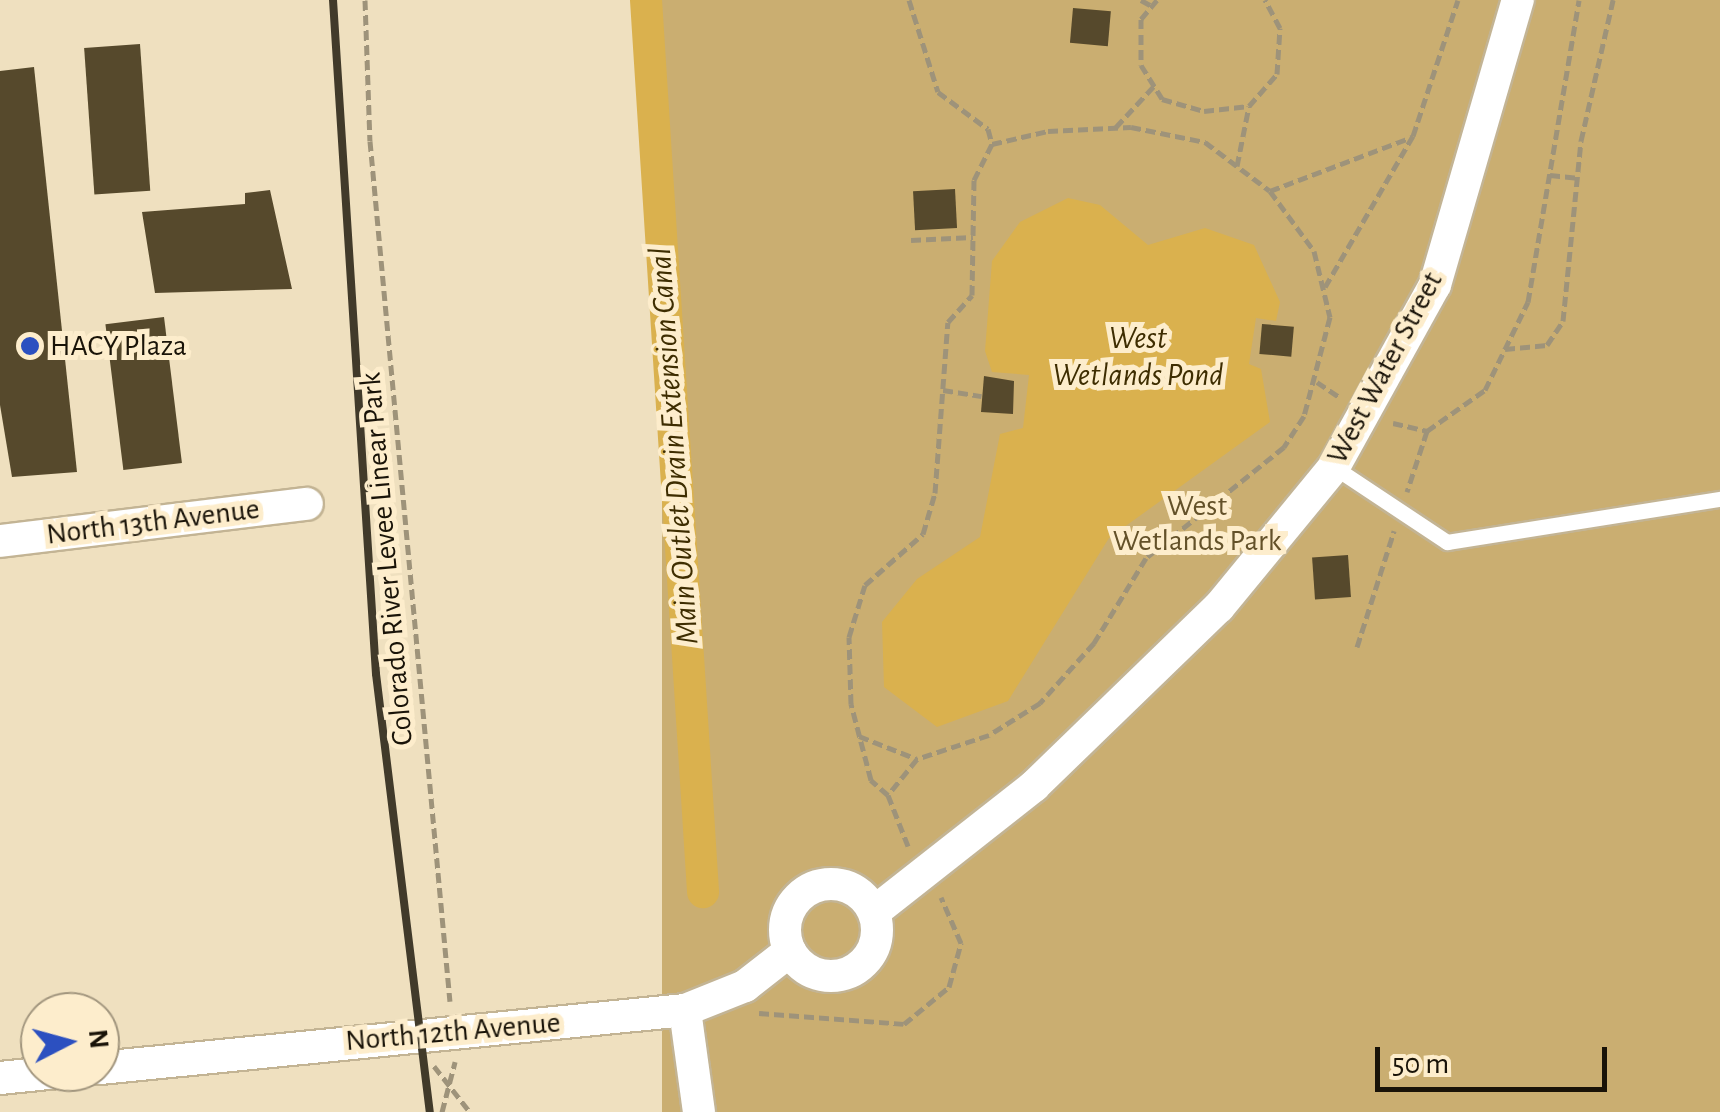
<!DOCTYPE html>
<html>
<head>
<meta charset="utf-8">
<style>
  body { margin:0 }
  #map { position:relative; width:1720px; height:1112px; overflow:hidden; background:#efe0bf; font-family:"Alegreya Sans",sans-serif }
  div>[style] { position:absolute }
  .green>* { inset:0; background:#caae71; transform-origin:0 0 }
  .water>* { inset:0; background:#dab14e }
  .canal>* { height:32px; margin:-16px; padding:0 16px; transform-origin:16px; border-radius:16px; background:#dab14e }
  .building>* { inset:0; background:#56492c; transform-origin:0 0 }
  .path>* { height:5px; margin-top:-2.5px; transform-origin:0; background:repeating-linear-gradient(90deg,#9e937a 0 10px,transparent 0 15px) }
  .roads { filter:drop-shadow(2px 0 #c3b494) drop-shadow(-2px 0 #c3b494) drop-shadow(0 2px #c3b494) drop-shadow(0 -2px #c3b494) }
  .service>* { height:15px; margin:-7.5px; padding:0 7.5px; transform-origin:7.5px; border-radius:7.5px; background:#fff }
  .minor>* { height:32px; margin:-16px; padding:0 16px; transform-origin:16px; border-radius:16px; background:#fff }
  .minor>.ring { margin:-16px; padding:0; box-sizing:content-box; background:none; border:32px solid #fff; border-radius:50% }
  .rail>* { height:8px; margin:-4px; padding:0 4px; transform-origin:4px; border-radius:4px; background:#413a2a }
  .dots>* { width:28px; height:28px; translate:-50% -50%; box-sizing:border-box; border:5px solid #fdedcc; border-radius:50% }
  span { translate:-50% -50%; white-space:nowrap; text-align:center; line-height:1.15; -webkit-text-stroke:10px #fdedcc; paint-order:stroke }
  .poi-label { font-size:30px; color:#191308 }
  .left { translate:0 -50%; text-align:left }
  .street-label { font-size:30px; color:#191308 }
  .park-label { font-size:30px; color:#635129 }
  .water-label { font-size:32px; color:#3e2d01; font-style:italic }
  .north { position:absolute; left:20px; top:992px; width:100px; height:100px; box-sizing:border-box; background:#fdedcc; border:2px solid #a2967e; border-radius:50%; rotate:84deg; font-size:28px; font-weight:700; line-height:40px; text-align:center; color:#191308 }
  .north::after { content:''; display:block; margin:auto; width:35px; height:45px; background:#2c50c0; clip-path:polygon(50% 0,100% 100%,50% 72%,0 100%) }
  .scale { position:absolute; left:1375px; top:1047px; width:232px; height:45px; box-sizing:border-box; border:5px solid #191308; border-top:0; padding-left:12px; font-size:30px; line-height:35px; white-space:nowrap; color:#191308; -webkit-text-stroke:8px #fdedcc; paint-order:stroke }
</style>
</head>
<body>
<div id="map">
  <div class="green">
    <i style="left:662px;top:0;width:1058px;height:1112px"></i>
  </div>
  <div class="water">
    <i style="clip-path:polygon(1068px 198px,1100px 205px,1148px 245px,1205px 228px,1254px 245px,1280px 302px,1276px 321px,1256px 318px,1249px 364px,1261px 369px,1270px 422px,1109px 538px,1008px 701px,937px 727px,884px 687px,882px 622px,917px 579px,980px 537px,1000px 434px,1023px 428px,1029px 375px,992px 372px,985px 351px,992px 261px,1020px 222px)"></i>
  </div>
  <div class="canal">
    <i style="left:646px;top:0;width:894px;rotate:86.34deg"></i>
  </div>
  <div class="building">
    <i style="left:1073px;top:8px;width:38px;height:35px;rotate:5deg"></i>
    <i style="left:140px;top:44px;width:147px;height:56px;rotate:86deg"></i>
    <i style="clip-path:polygon(34px 67px,77px 472px,12px 477px,0 405px,0 71px)"></i>
    <i style="left:955px;top:189px;width:39px;height:42px;rotate:87deg"></i>
    <i style="clip-path:polygon(270px 190px,292px 289px,155px 293px,142px 212px,245px 204px,245px 193px)"></i>
    <i style="left:164px;top:317px;width:147px;height:59px;rotate:83deg"></i>
    <i style="left:1262px;top:324px;width:32px;height:30px;rotate:5deg"></i>
    <i style="clip-path:polygon(984px 376px,1014px 381px,1013px 414px,981px 412px)"></i>
    <i style="left:1348px;top:555px;width:42px;height:36px;rotate:86deg"></i>
  </div>
  <div class="path">
    <i style="left:365px;top:0;width:141px;rotate:88deg"></i>
    <i style="left:370px;top:141px;width:864px;rotate:84.69deg"></i>
    <i style="left:909px;top:0;width:96px;rotate:72.5deg"></i>
    <i style="left:938px;top:92px;width:62px;rotate:36.5deg"></i>
    <i style="left:988px;top:129px;width:16px;rotate:75deg"></i>
    <i style="left:1141px;top:0;width:13px;rotate:29deg"></i>
    <i style="left:1157px;top:0;width:25px;rotate:130deg"></i>
    <i style="left:1141px;top:19px;width:46px;rotate:90deg"></i>
    <i style="left:1141px;top:65px;width:40px;rotate:58deg"></i>
    <i style="left:1162px;top:99px;width:44px;rotate:15.9deg"></i>
    <i style="left:1204px;top:111px;width:45px;rotate:-6.3deg"></i>
    <i style="left:1249px;top:106px;width:43px;rotate:-48.8deg"></i>
    <i style="left:1277px;top:74px;width:46px;rotate:-86.3deg"></i>
    <i style="left:1280px;top:28px;width:32px;rotate:-118deg"></i>
    <i style="left:1116px;top:127px;width:56px;rotate:-47.2deg"></i>
    <i style="left:1237px;top:166px;width:61px;rotate:-78.7deg"></i>
    <i style="left:1550px;top:175px;width:27px;rotate:6deg"></i>
    <i style="left:1270px;top:191px;width:152px;rotate:-20.8deg"></i>
    <i style="left:911px;top:240px;width:62px;rotate:-2.8deg"></i>
    <i style="left:1325px;top:287px;width:175px;rotate:-59.8deg"></i>
    <i style="left:1413px;top:136px;width:143px;rotate:-71.7deg"></i>
    <i style="left:1505px;top:349px;width:42px;rotate:-5.4deg"></i>
    <i style="left:1547px;top:345px;width:29px;rotate:-56deg"></i>
    <i style="left:1563px;top:321px;width:181px;rotate:-84.3deg"></i>
    <i style="left:1581px;top:141px;width:145px;rotate:-77.2deg"></i>
    <i style="left:1317px;top:382px;width:27px;rotate:34deg"></i>
    <i style="left:943px;top:390px;width:39px;rotate:9deg"></i>
    <i style="left:1393px;top:423px;width:35px;rotate:13deg"></i>
    <i style="left:1427px;top:431px;width:64px;rotate:108.2deg"></i>
    <i style="left:1427px;top:431px;width:71px;rotate:-35.3deg"></i>
    <i style="left:1485px;top:390px;width:98px;rotate:-64deg"></i>
    <i style="left:1528px;top:302px;width:306px;rotate:-80.4deg"></i>
    <i style="left:1357px;top:647px;width:122px;rotate:-72.3deg"></i>
    <i style="left:859px;top:736px;width:62px;rotate:21.6deg"></i>
    <i style="left:888px;top:795px;width:23px;rotate:-139deg"></i>
    <i style="left:871px;top:780px;width:79px;rotate:-104.7deg"></i>
    <i style="left:851px;top:704px;width:67px;rotate:-91.7deg"></i>
    <i style="left:849px;top:637px;width:54px;rotate:-72.9deg"></i>
    <i style="left:865px;top:585px;width:77px;rotate:-41.3deg"></i>
    <i style="left:923px;top:534px;width:43px;rotate:-73.7deg"></i>
    <i style="left:935px;top:493px;width:171px;rotate:-85.7deg"></i>
    <i style="left:948px;top:322px;width:36px;rotate:-48deg"></i>
    <i style="left:972px;top:295px;width:115px;rotate:-89deg"></i>
    <i style="left:974px;top:180px;width:40px;rotate:-63.4deg"></i>
    <i style="left:992px;top:144px;width:57px;rotate:-13.1deg"></i>
    <i style="left:1048px;top:131px;width:83px;rotate:-2.8deg"></i>
    <i style="left:1131px;top:127px;width:76px;rotate:11.5deg"></i>
    <i style="left:1205px;top:142px;width:81px;rotate:37deg"></i>
    <i style="left:1270px;top:191px;width:74px;rotate:53.7deg"></i>
    <i style="left:1314px;top:251px;width:68px;rotate:76.4deg"></i>
    <i style="left:1330px;top:317px;width:102px;rotate:104.7deg"></i>
    <i style="left:1304px;top:416px;width:37px;rotate:123deg"></i>
    <i style="left:1284px;top:447px;width:177px;rotate:141.2deg"></i>
    <i style="left:1146px;top:558px;width:100px;rotate:121.5deg"></i>
    <i style="left:1094px;top:643px;width:81px;rotate:132deg"></i>
    <i style="left:1040px;top:703px;width:60px;rotate:147.9deg"></i>
    <i style="left:989px;top:735px;width:76px;rotate:161.6deg"></i>
    <i style="left:917px;top:759px;width:46px;rotate:128.9deg"></i>
    <i style="left:888px;top:795px;width:55px;rotate:68.6deg"></i>
    <i style="left:759px;top:1013px;width:145px;rotate:4.3deg"></i>
    <i style="left:904px;top:1024px;width:58px;rotate:-39.4deg"></i>
    <i style="left:949px;top:987px;width:46px;rotate:-74.7deg"></i>
    <i style="left:961px;top:943px;width:50px;rotate:-113.5deg"></i>
    <i style="left:434px;top:1066px;width:58px;rotate:52deg"></i>
    <i style="left:442px;top:1112px;width:52px;rotate:-75.4deg"></i>
  </div>
  <div class="roads">
    <div class="service">
      <i style="left:1334px;top:467px;width:136px;rotate:33.6deg"></i>
      <i style="left:1447px;top:542px;width:276px;rotate:-9deg"></i>
    </div>
    <div class="minor">
      <i style="left:0;top:541px;width:309px;rotate:-6.9deg"></i>
      <i class="ring" style="left:785px;top:884px;width:60px;height:60px"></i>
      <i style="left:874px;top:912px;width:204px;rotate:-38.2deg"></i>
      <i style="left:1034px;top:786px;width:257px;rotate:-44.1deg"></i>
      <i style="left:1219px;top:607px;width:181px;rotate:-50.6deg"></i>
      <i style="left:1334px;top:467px;width:208px;rotate:-61deg"></i>
      <i style="left:1435px;top:285px;width:297px;rotate:-73.8deg"></i>
      <i style="left:685px;top:1010px;width:103px;rotate:82.2deg"></i>
      <i style="left:100px;top:1068px;width:588px;rotate:-5.66deg"></i>
      <i style="left:685px;top:1010px;width:65px;rotate:-21.8deg"></i>
      <i style="left:745px;top:986px;width:57px;rotate:-37.9deg"></i>
      <i style="left:0;top:1078px;width:58px;rotate:-5.9deg"></i>
    </div>
  </div>
  <div class="rail">
    <i style="left:333px;top:0;width:675px;rotate:86.35deg"></i>
    <i style="left:376px;top:674px;width:441px;rotate:83deg"></i>
  </div>
  <div class="dots">
    <i style="left:30px;top:346px;background:#2c50c0"></i>
  </div>
  <div class="poi-label">
    <span class="left" style="left:50px;top:346px">HACY Plaza</span>
  </div>
  <div class="street-label">
    <span style="left:1385px;top:368px;rotate:-62deg">West Water Street</span>
    <span style="left:153px;top:522px;rotate:-7deg">North 13th Avenue</span>
    <span style="left:387px;top:559px;rotate:-95deg">Colorado River Levee Linear Park</span>
    <span style="left:453px;top:1032px;rotate:-5deg">North 12th Avenue</span>
  </div>
  <div class="park-label">
    <span style="left:1197px;top:523px">West<br>Wetlands Park</span>
  </div>
  <div class="water-label">
    <span style="left:1138px;top:357px">West<br>Wetlands Pond</span>
    <span style="left:674px;top:446px;rotate:-94deg">Main Outlet Drain Extension Canal</span>
  </div>
  <div class="north">N</div>
  <div class="scale">50 m</div>
</div>
</body>
</html>
